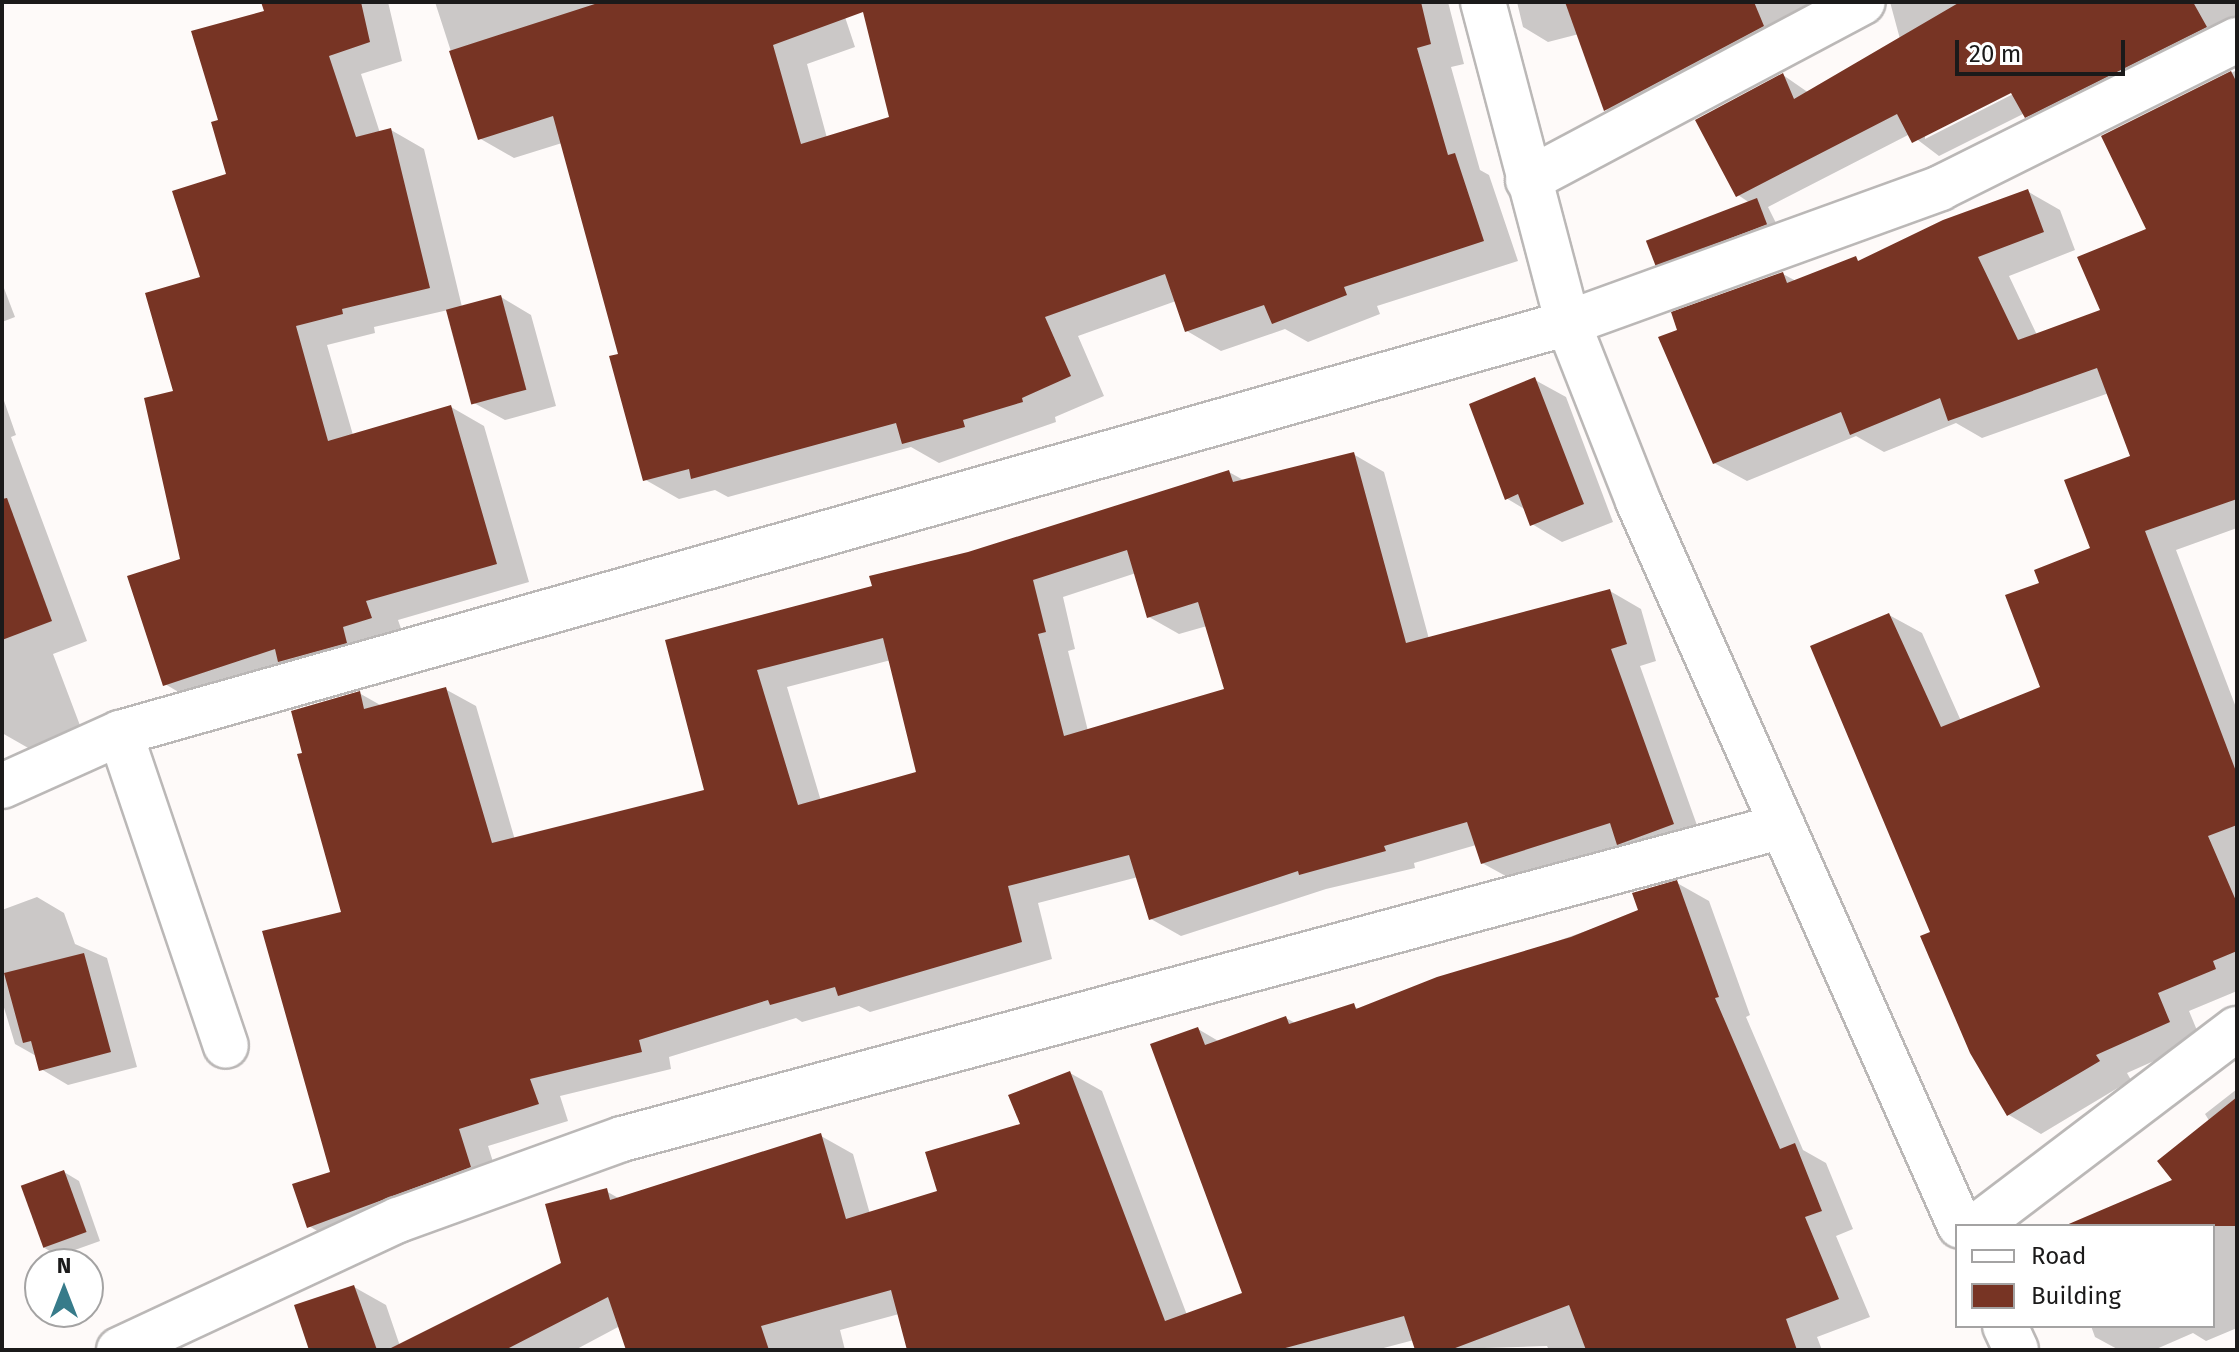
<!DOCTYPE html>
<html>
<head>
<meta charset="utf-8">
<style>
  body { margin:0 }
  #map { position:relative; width:2239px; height:1352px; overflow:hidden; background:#fefaf9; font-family:"Fira Sans",sans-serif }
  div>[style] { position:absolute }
  .shadow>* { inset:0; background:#0003 }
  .building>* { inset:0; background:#773424; transform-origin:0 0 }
  .roads { filter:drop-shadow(2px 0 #bbb8b7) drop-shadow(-2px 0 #bbb8b7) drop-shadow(0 2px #bbb8b7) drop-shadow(0 -2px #bbb8b7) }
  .minor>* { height:44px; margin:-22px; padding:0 22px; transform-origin:22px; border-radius:22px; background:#fff }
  span { translate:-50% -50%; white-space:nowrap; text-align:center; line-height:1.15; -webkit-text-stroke:8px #fff; paint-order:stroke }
  .frame { position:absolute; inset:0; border:4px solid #1b1a1a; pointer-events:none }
  .legend { position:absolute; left:1955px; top:1224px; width:260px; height:104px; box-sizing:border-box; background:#fff; border:2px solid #a4a3a3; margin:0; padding:10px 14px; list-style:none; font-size:24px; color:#1b1a1a }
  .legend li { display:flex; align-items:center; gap:16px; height:40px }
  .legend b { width:40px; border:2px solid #a4a3a3 }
  .north { position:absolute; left:24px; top:1248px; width:80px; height:80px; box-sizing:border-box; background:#fff; border:2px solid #a4a3a3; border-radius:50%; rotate:0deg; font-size:22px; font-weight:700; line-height:32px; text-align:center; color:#1b1a1a }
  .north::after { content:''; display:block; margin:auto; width:28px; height:36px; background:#377b8a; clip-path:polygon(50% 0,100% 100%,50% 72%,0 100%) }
  .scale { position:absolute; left:1955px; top:40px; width:170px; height:36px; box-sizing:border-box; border:4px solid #1b1a1a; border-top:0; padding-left:10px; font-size:24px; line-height:28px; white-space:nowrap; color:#1b1a1a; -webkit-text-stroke:6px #fff; paint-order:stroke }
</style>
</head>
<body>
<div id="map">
  <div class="shadow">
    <i style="clip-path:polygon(263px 2px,388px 2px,402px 61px,361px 74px,380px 133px,391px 130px,424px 149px,462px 307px,501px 297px,531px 315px,556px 406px,505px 420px,474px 403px,448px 310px,374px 327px,375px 333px,327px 345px,353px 435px,451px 407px,484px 426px,529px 582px,398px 620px,404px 637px,197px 703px,165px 684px,182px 560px,176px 392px,228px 176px,220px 121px,266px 13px)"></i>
    <i style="clip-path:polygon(435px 2px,840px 2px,855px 47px,807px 64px,827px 138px,889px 149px,901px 2px,1448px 2px,1464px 64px,1451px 67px,1480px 170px,1489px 175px,1518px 261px,1377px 306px,1380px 314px,1308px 342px,1285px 329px,1221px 351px,1187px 331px,1176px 301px,1078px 336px,1104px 396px,1055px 417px,1056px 422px,939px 463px,911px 447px,728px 497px,715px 490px,679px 499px,644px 479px,621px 356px,562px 143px,514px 158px,479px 138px)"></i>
    <i style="clip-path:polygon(1517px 2px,1835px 2px,1631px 124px,1606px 109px,1579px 34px,1548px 42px,1523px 27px)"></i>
    <i style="clip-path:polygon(evenodd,1890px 2px,2237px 2px,2237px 38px,2052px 131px,2025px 113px,1939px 156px,1910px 134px,1768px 207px,1781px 233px,1671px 273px,1656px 264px,1750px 203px,1738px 195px,1783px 75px,1809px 93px,1900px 39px,1890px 2px,2019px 87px,2021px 90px,1925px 139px,1925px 134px,2019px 87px)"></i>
    <i style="clip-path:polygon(2237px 70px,2237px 528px,2176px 550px,2237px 710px,2237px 991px,2189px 1011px,2201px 1040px,2127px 1073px,2131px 1080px,2041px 1134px,2009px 1115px,1971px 1052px,1933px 933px,1889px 615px,1922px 633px,1961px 721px,2042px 688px,2041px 584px,2093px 550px,2132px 457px,2109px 393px,1982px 438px,1956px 423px,1884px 452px,1856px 436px,1747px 481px,1714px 463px,1679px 331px,1783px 274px,1796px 281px,1861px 261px,2027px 191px,2060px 210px,2075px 250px,2009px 276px,2037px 335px,2102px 311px,2149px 230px,2104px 137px)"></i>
    <i style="clip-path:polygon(2px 283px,15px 317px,2px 322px)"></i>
    <i style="clip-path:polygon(1535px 380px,1566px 397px,1613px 522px,1562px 542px,1532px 524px,1526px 510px,1506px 498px)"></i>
    <i style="clip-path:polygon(2px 395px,16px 435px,11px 437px,87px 641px,53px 654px,84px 736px,37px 753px,2px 733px)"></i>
    <i style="clip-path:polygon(evenodd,1353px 454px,1384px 472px,1429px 639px,1610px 591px,1641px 609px,1656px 661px,1640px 666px,1703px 842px,1649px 861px,1622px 846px,1513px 880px,1482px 863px,1476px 845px,1414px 863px,1415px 868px,1326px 889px,1181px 936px,1151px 919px,1138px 877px,1038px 903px,1052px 959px,870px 1012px,859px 1006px,802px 1022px,796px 1018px,669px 1057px,671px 1069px,560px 1096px,568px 1121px,488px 1146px,500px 1184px,339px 1244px,309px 1226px,332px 1173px,343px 913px,304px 754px,359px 693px,382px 706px,445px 689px,476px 706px,515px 840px,706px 791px,667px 641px,874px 587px,1229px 472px,1245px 481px,1353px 454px,1136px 573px,1149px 617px,1179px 634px,1207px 626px,1226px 691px,1088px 731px,1068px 651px,1075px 649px,1063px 597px,1136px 573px,1353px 454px,891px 660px,918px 773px,821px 801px,787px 687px,891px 660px)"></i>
    <i style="clip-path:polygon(1677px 883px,1709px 901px,1750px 1015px,1746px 1017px,1803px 1150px,1826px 1163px,1853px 1229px,1836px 1236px,1870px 1317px,1817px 1337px,1822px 1350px,1549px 1350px,1547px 1346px,1417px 1350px,1414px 1340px,1376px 1350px,909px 1350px,899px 1314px,840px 1330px,845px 1350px,628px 1350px,620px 1326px,575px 1350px,311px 1350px,354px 1287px,386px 1305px,400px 1346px,563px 1264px,606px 1191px,620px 1199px,821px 1136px,853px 1154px,870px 1214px,940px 1193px,1022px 1126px,1070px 1073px,1102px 1091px,1187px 1315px,1244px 1294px,1198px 1029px,1220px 1042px,1286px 1018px,1297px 1024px,1353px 1006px,1361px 1010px,1640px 912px)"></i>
    <i style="clip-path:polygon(37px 897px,64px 913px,75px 944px,107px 958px,137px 1067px,68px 1085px,41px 1069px,38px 1057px,15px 1044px,2px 1001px,2px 910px)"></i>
    <i style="clip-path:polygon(2237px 1089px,2237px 1328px,2206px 1341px,2193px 1333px,2154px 1350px,2119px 1350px,2095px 1337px,2091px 1326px,2213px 1326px,2213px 1226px,2069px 1226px,2176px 1181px,2210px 1122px,2205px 1114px)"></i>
    <i style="clip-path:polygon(64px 1172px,79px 1181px,100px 1241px,58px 1256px,43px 1247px)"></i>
  </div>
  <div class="building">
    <i style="clip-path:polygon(261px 2px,361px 2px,370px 42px,329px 56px,356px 137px,391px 128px,430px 288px,342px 309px,343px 314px,296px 326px,328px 441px,451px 405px,497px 564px,366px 601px,372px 618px,343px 627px,347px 643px,278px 662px,275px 649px,163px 686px,127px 576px,180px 559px,144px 398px,173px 391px,145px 293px,200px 277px,172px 191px,226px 174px,211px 122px,218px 120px,191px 31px,264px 11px)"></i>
    <i style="clip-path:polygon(evenodd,601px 2px,1421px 2px,1431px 44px,1417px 48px,1448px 155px,1455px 153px,1484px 241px,1344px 287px,1347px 295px,1272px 324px,1264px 305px,1185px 332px,1165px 274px,1045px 317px,1071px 376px,1022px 398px,1023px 402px,963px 420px,965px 427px,902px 444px,896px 423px,691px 479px,689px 469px,643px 481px,609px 356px,618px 354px,553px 116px,478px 140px,449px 51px,601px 2px,863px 12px,889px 117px,801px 144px,773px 45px,863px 12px)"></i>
    <i style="clip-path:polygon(1565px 2px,1754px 2px,1764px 26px,1604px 111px)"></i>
    <i style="clip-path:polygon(1960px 2px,2193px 2px,2207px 27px,2025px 118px,2011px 93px,1912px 143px,1897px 114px,1736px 197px,1695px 120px,1783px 73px,1794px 99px)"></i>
    <i style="clip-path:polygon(2231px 71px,2237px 83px,2237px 499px,2145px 531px,2237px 774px,2237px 825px,2208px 836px,2237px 903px,2237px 951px,2213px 961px,2216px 969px,2158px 993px,2170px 1022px,2096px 1055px,2100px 1061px,2007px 1116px,1970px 1053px,1920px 936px,1930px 932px,1810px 646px,1889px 613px,1941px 727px,2040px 687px,2005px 595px,2039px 583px,2034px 570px,2090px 548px,2064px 480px,2130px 456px,2097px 368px,1948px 421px,1940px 398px,1850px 435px,1841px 412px,1713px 464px,1658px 337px,1677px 330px,1671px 312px,1783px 272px,1787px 283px,1856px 256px,1858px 261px,1943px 220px,2028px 189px,2044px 232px,1978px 257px,2018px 340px,2100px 310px,2077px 257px,2146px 229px,2101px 136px)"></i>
    <i style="left:1757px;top:198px;width:28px;height:119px;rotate:69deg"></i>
    <i style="left:501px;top:295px;width:98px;height:57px;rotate:75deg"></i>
    <i style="clip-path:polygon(1535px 377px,1584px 504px,1530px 526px,1518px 494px,1505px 500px,1469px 404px)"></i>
    <i style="clip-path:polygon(evenodd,1354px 452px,1406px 643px,1610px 589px,1627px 644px,1611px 649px,1674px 824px,1617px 845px,1610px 823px,1481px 864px,1467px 822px,1384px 846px,1386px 851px,1299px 875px,1298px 871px,1149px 920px,1129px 855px,1008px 886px,1022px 942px,838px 996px,835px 987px,770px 1005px,768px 1000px,639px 1040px,642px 1052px,530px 1079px,539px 1104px,459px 1129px,471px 1167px,307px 1228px,292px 1184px,330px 1172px,262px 931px,341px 912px,297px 754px,302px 753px,291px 711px,360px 691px,364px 709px,446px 687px,492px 843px,704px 790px,665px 640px,872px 586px,869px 576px,968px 552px,1229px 470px,1233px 482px,1354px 452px,1127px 550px,1147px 618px,1198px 602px,1224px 689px,1064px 736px,1038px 634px,1046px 632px,1033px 580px,1127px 550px,1354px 452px,883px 638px,916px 772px,798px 805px,757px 670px,883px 638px)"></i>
    <i style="clip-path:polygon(7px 498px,52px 621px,2px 640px,2px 499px)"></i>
    <i style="clip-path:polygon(1677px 880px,1719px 997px,1715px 998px,1780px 1149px,1795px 1143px,1822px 1211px,1805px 1217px,1839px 1299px,1786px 1319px,1797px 1350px,1586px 1350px,1569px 1305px,1450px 1350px,1415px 1350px,1404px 1316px,1278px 1350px,907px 1350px,891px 1290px,761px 1326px,769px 1350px,626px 1350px,608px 1297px,505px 1350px,387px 1350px,561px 1263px,545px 1204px,607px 1188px,610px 1200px,821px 1133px,846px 1219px,937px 1191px,925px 1152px,1020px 1124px,1008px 1095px,1070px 1071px,1165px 1321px,1242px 1293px,1150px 1044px,1198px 1027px,1205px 1045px,1286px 1016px,1289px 1024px,1354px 1003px,1356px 1009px,1437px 977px,1571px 937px,1638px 910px,1632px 893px)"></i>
    <i style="clip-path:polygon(84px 953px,111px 1052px,39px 1071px,31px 1041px,23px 1043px,4px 973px)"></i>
    <i style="clip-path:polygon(2237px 1097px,2237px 1226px,2064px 1226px,2172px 1180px,2157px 1161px)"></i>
    <i style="left:64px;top:1170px;width:66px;height:46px;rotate:70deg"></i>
    <i style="clip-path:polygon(354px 1285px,377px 1350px,309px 1350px,294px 1305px)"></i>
  </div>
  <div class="roads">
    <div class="minor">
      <i style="left:1483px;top:2px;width:332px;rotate:75.2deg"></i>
      <i style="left:1568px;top:323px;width:191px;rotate:68.5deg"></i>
      <i style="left:1638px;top:501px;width:793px;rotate:66.05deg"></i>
      <i style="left:1528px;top:180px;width:379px;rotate:-28deg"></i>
      <i style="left:120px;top:733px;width:330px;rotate:71.3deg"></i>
      <i style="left:2px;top:786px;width:129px;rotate:-24.2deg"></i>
      <i style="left:120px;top:733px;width:1505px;rotate:-15.81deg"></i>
      <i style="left:1568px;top:323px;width:396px;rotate:-19.9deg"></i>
      <i style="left:1940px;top:188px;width:332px;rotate:-26.5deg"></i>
      <i style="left:1977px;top:1226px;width:326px;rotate:-37.2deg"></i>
      <i style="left:2005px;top:1326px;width:26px;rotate:65deg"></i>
      <i style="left:119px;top:1350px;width:308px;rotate:-25deg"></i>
      <i style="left:398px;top:1220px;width:238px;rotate:-19.9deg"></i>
      <i style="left:622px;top:1139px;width:1202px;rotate:-15.09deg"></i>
    </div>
  </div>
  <div class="frame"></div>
  <ul class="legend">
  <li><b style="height:10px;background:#fff"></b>Road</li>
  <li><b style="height:22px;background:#773424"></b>Building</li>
  </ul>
  <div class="north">N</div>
  <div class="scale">20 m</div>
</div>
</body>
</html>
